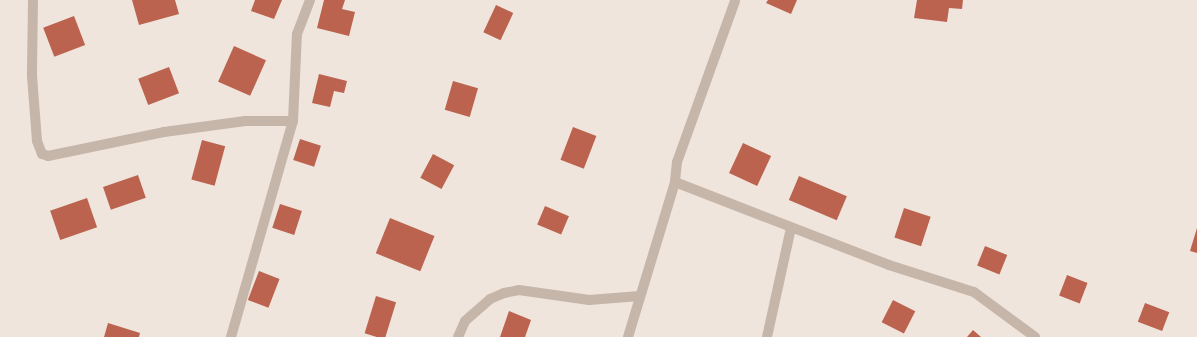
<!DOCTYPE html>
<html>
<head>
<meta charset="utf-8">
<style>
  body { margin:0 }
  #map { position:relative; width:1197px; height:337px; overflow:hidden; background:#efe5dc; font-family:"Roboto Condensed",sans-serif }
  div>[style] { position:absolute }
  .building>* { inset:0; background:#bb634e; transform-origin:0 0 }
  .minor>* { height:10px; margin:-5px; padding:0 5px; transform-origin:5px; border-radius:5px; background:#c6b5a9 }
  span { translate:-50% -50%; white-space:nowrap; text-align:center; line-height:1.15; -webkit-text-stroke:3px #f8efe7; paint-order:stroke }
</style>
</head>
<body>
<div id="map">
  <div class="building">
    <i style="clip-path:polygon(132px 0,175px 0,179px 14px,139px 25px)"></i>
    <i style="clip-path:polygon(255px 0,282px 0,274px 19px,251px 11px)"></i>
    <i style="clip-path:polygon(324px 0,345px 0,342px 9px,355px 12px,349px 36px,317px 28px)"></i>
    <i style="clip-path:polygon(768px 0,797px 0,791px 14px,766px 3px)"></i>
    <i style="clip-path:polygon(917px 0,963px 0,962px 9px,949px 8px,947px 22px,914px 18px)"></i>
    <i style="left:496px;top:5px;width:19px;height:30px;rotate:25deg"></i>
    <i style="left:74px;top:16px;width:31px;height:33px;rotate:69deg"></i>
    <i style="left:234px;top:46px;width:35px;height:39px;rotate:24deg"></i>
    <i style="left:169px;top:67px;width:28px;height:33px;rotate:69deg"></i>
    <i style="clip-path:polygon(319px 74px,347px 81px,344px 93px,334px 91px,330px 107px,312px 103px)"></i>
    <i style="left:453px;top:81px;width:26px;height:30px;rotate:16deg"></i>
    <i style="left:573px;top:127px;width:25px;height:35px;rotate:21deg"></i>
    <i style="left:300px;top:139px;width:22px;height:22px;rotate:18deg"></i>
    <i style="left:202px;top:140px;width:24px;height:41px;rotate:15deg"></i>
    <i style="left:743px;top:143px;width:31px;height:33px;rotate:25deg"></i>
    <i style="left:433px;top:154px;width:24px;height:27px;rotate:28deg"></i>
    <i style="left:138px;top:175px;width:24px;height:37px;rotate:71deg"></i>
    <i style="left:799px;top:176px;width:52px;height:26px;rotate:23deg"></i>
    <i style="left:87px;top:198px;width:31px;height:39px;rotate:71deg"></i>
    <i style="left:280px;top:204px;width:23px;height:25px;rotate:18deg"></i>
    <i style="left:545px;top:206px;width:26px;height:20px;rotate:23deg"></i>
    <i style="left:904px;top:208px;width:28px;height:31px;rotate:18deg"></i>
    <i style="left:390px;top:218px;width:48px;height:38px;rotate:22deg"></i>
    <i style="clip-path:polygon(1197px 228px,1197px 253px,1190px 251px)"></i>
    <i style="left:985px;top:246px;width:24px;height:21px;rotate:22deg"></i>
    <i style="left:259px;top:271px;width:22px;height:31px;rotate:21deg"></i>
    <i style="left:1067px;top:275px;width:22px;height:22px;rotate:21deg"></i>
    <i style="left:376px;top:296px;width:21px;height:39px;rotate:17deg"></i>
    <i style="left:893px;top:300px;width:25px;height:25px;rotate:27deg"></i>
    <i style="left:1145px;top:303px;width:26px;height:20px;rotate:21deg"></i>
    <i style="clip-path:polygon(509px 311px,531px 320px,525px 337px,500px 337px)"></i>
    <i style="clip-path:polygon(108px 323px,140px 333px,139px 337px,104px 337px)"></i>
    <i style="clip-path:polygon(973px 330px,981px 337px,967px 337px)"></i>
  </div>
  <div class="minor">
    <i style="left:33px;top:0;width:76px;rotate:90.8deg"></i>
    <i style="left:32px;top:76px;width:65px;rotate:85.6deg"></i>
    <i style="left:37px;top:141px;width:14px;rotate:69deg"></i>
    <i style="left:42px;top:154px;width:6px;rotate:18deg"></i>
    <i style="left:48px;top:156px;width:118px;rotate:-11.7deg"></i>
    <i style="left:164px;top:132px;width:82px;rotate:-7.7deg"></i>
    <i style="left:245px;top:121px;width:48px"></i>
    <i style="left:735px;top:1px;width:171px;rotate:109.8deg"></i>
    <i style="left:677px;top:162px;width:20px;rotate:96deg"></i>
    <i style="left:675px;top:182px;width:230px;rotate:21.2deg"></i>
    <i style="left:889px;top:265px;width:89px;rotate:17.6deg"></i>
    <i style="left:974px;top:292px;width:76px;rotate:36.4deg"></i>
    <i style="left:231px;top:337px;width:225px;rotate:-74deg"></i>
    <i style="left:293px;top:121px;width:87px;rotate:-87.4deg"></i>
    <i style="left:297px;top:34px;width:36px;rotate:-69deg"></i>
    <i style="left:458px;top:337px;width:17px;rotate:-66deg"></i>
    <i style="left:465px;top:321px;width:33px;rotate:-41deg"></i>
    <i style="left:490px;top:299px;width:15px;rotate:-23deg"></i>
    <i style="left:504px;top:293px;width:15px;rotate:-11deg"></i>
    <i style="left:519px;top:290px;width:71px;rotate:8.1deg"></i>
    <i style="left:589px;top:300px;width:51px;rotate:-4.5deg"></i>
    <i style="left:628px;top:337px;width:162px;rotate:-73.1deg"></i>
    <i style="left:767px;top:337px;width:112px;rotate:-77.6deg"></i>
  </div>
</div>
</body>
</html>
